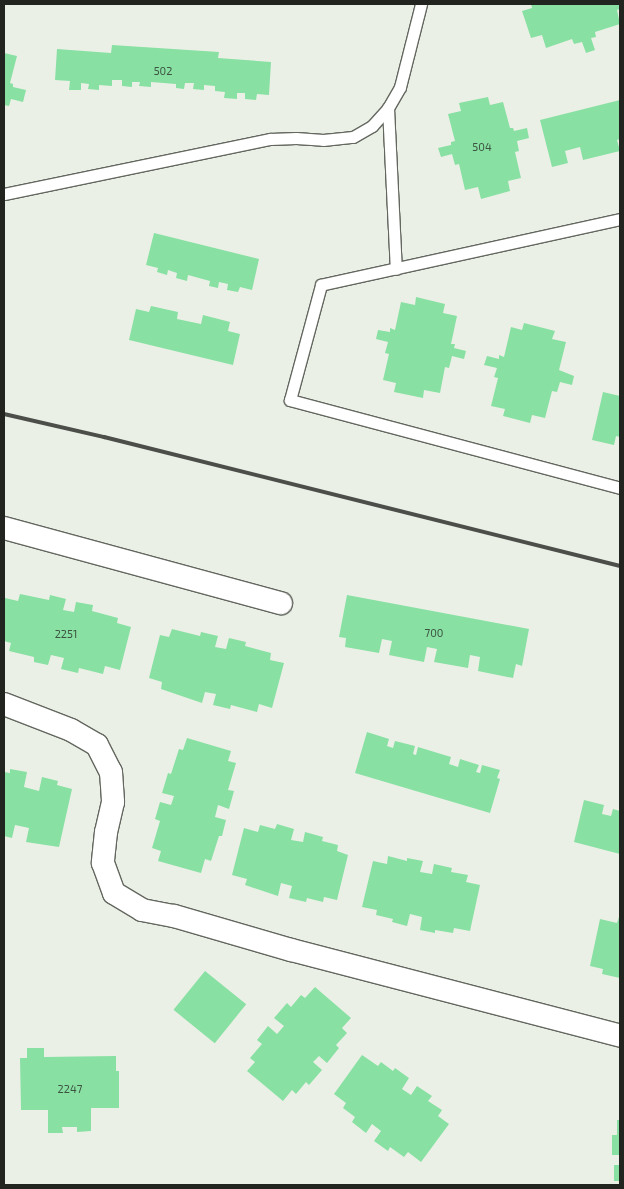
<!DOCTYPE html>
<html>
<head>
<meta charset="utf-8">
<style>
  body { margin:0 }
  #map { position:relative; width:624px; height:1189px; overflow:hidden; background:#ebf0e6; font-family:"Exo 2",sans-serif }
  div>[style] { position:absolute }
  .building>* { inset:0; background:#88e0a3; transform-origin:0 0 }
  .roads { filter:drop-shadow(1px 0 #63675f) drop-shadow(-1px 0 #63675f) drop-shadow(0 1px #63675f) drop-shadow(0 -1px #63675f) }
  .service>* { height:11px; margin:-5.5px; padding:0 5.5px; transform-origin:5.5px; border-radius:5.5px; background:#fff }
  .minor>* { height:22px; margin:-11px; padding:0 11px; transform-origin:11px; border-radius:11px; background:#fff }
  .rail>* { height:4px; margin:-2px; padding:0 2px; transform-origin:2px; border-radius:2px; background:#4c4f49 }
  span { translate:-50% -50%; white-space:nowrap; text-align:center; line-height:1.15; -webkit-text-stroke:4px #f9fef4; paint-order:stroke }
  .number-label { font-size:11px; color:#3c5341 }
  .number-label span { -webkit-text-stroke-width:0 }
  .frame { position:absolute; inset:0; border:5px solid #222420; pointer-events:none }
</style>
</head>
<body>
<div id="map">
  <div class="building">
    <i style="clip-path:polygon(531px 4px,620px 4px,620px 9px,617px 10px,620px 24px,595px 32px,596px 37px,591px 38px,595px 50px,586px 53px,582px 42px,574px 44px,572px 39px,546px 48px,542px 35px,531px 38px,522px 11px,532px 8px)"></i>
    <i style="clip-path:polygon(112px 45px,219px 52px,218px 58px,271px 62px,269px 95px,257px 94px,256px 100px,245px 99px,245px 93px,237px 93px,237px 99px,224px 98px,225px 92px,215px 91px,215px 86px,204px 85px,204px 90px,193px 89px,194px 83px,185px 83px,184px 89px,176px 88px,176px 84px,151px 82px,151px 87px,139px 86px,140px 82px,132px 82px,132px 87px,122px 86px,122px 80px,112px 80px,112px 86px,99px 85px,99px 90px,88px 89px,89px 84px,81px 83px,81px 90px,69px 90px,70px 81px,55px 80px,57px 49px,111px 53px)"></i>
    <i style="clip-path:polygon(4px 53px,17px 56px,10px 83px,13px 84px,13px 87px,26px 90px,23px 102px,11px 99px,9px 106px,4px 105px)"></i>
    <i style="clip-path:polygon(488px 97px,490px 105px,503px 102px,510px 128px,513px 128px,514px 131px,527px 128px,529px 138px,517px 141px,519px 151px,515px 152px,521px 178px,508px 181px,510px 191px,481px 199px,478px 187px,465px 190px,459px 164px,455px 165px,452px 154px,441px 157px,438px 148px,451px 145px,451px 142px,455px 141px,448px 114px,461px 111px,459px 103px)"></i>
    <i style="clip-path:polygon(620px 100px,620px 139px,617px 140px,620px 151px,583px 160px,580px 147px,565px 151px,568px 163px,552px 167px,540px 120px)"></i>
    <i style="clip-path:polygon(154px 233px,259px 259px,252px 290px,240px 287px,238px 292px,227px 290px,228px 284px,219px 282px,218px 288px,209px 286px,210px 281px,188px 275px,187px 281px,176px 278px,177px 273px,168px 270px,167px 275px,157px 272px,158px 268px,146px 265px)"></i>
    <i style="clip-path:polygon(416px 297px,445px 304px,443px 313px,457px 316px,451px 344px,455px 344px,454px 348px,466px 351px,464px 359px,452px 356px,449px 368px,445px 367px,440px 393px,424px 390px,423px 398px,394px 392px,396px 383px,383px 380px,389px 354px,385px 353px,388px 342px,376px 339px,378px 330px,390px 332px,390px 328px,395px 330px,401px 302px,415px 305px)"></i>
    <i style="clip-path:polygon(151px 306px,178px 312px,177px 319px,201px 324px,203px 315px,230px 322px,228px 331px,240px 334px,233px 365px,129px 340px,136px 309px,149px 312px)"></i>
    <i style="clip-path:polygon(524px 323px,555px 331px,552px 339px,566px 342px,559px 370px,574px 376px,572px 385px,560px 382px,557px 392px,552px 391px,545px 418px,532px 415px,530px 423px,503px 416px,505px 409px,491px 406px,498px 378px,494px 377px,497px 368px,484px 365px,487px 356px,499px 359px,499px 355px,504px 357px,511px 327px,522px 330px)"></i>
    <i style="clip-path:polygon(603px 392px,620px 396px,620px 437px,616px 436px,614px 445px,592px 440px)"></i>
    <i style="clip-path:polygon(20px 594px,49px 600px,50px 595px,66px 599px,63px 610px,74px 612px,76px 602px,93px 605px,92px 611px,118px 618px,117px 623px,131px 627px,120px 670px,105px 666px,103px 674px,79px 668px,78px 673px,61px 669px,64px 658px,51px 655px,48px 665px,34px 662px,34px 657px,9px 651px,11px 643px,4px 641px,4px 604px,5px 598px,18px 601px)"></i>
    <i style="clip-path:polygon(347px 595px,529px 629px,522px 666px,516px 664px,513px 678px,478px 671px,480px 657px,470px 655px,468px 668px,434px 662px,437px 649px,427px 647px,424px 662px,389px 655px,392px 641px,382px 639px,379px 653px,345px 647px,346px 638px,339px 637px)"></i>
    <i style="clip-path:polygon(172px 629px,200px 636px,201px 632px,218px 636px,215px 647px,226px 649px,229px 638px,246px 642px,245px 646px,271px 653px,270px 660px,284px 663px,272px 708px,259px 704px,257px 712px,231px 705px,230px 709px,213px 705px,216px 694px,205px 692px,202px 703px,161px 689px,162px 682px,149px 678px,160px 635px,169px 637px)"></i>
    <i style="clip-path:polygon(367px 732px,389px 739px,387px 746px,393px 748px,395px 741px,415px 746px,413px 754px,416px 755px,418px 747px,451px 757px,449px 764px,458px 767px,460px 759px,479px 765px,476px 772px,480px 773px,482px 765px,500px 770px,497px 778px,500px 779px,490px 813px,355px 773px)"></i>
    <i style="clip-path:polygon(187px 738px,231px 751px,228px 761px,236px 763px,228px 790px,234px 791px,229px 809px,218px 805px,215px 817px,226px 820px,222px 836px,219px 836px,211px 861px,205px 859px,201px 873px,158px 861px,161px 851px,152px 848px,160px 821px,155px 819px,160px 802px,171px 805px,174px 796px,162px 793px,168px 773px,171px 774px,179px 749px,183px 750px)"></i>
    <i style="clip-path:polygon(10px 769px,27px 772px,24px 787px,39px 791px,42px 777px,58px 781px,57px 785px,72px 789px,59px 847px,26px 842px,29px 828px,15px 825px,12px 838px,4px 836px,4px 772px,10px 773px)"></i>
    <i style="clip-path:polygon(584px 800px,604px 805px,602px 814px,611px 816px,613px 809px,620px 811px,620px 854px,574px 842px)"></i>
    <i style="clip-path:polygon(277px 824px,294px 829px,291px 840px,303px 842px,305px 832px,323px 837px,322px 841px,338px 845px,337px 851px,348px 855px,337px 900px,324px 897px,323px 902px,307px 898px,306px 902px,289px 898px,292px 886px,281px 883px,278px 896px,245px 885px,247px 879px,232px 875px,244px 828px,258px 832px,260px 825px,275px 829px)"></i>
    <i style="clip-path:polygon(388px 856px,407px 861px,407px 858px,423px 861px,420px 872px,432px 874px,434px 864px,452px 868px,451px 872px,468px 875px,466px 882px,480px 885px,470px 931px,454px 928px,453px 933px,435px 930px,435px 933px,420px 930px,422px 917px,410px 914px,407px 926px,392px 922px,393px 919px,376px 915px,377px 910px,362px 907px,373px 861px,387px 864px)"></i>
    <i style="clip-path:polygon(620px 914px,620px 978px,602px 974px,603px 969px,590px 966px,600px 919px,617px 923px)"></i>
    <i style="left:205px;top:971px;width:53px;height:50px;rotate:39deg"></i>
    <i style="clip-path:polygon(315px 987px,351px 1018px,342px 1028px,347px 1033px,336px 1045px,339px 1048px,327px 1063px,319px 1056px,313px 1062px,322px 1070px,309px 1085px,306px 1082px,296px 1094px,292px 1090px,283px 1101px,247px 1071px,255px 1062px,250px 1058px,262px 1044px,257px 1040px,268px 1026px,277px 1034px,284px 1026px,274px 1018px,287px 1003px,291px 1007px,301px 995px,305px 998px)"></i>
    <i style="clip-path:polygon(27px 1048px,44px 1048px,44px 1057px,116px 1056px,116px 1071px,119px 1071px,119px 1108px,91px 1108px,91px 1131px,77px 1132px,77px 1127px,62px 1127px,63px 1133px,48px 1133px,48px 1110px,21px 1110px,20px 1058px,27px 1058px)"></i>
    <i style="clip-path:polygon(362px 1055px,378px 1066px,381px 1062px,393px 1071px,395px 1068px,409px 1078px,402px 1089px,411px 1095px,417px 1086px,432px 1096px,428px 1101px,442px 1110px,438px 1116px,449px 1124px,421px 1162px,408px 1152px,404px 1157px,390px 1147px,388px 1151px,374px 1141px,381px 1131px,372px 1124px,366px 1133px,352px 1122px,355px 1117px,343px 1108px,346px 1103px,334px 1094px)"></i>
    <i style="clip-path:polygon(617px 1120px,620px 1120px,620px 1155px,612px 1155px,612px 1135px,617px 1135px)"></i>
    <i style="left:614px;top:1165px;width:6px;height:16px"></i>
  </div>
  <div class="roads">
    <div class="service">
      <i style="left:388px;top:108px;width:161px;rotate:87.2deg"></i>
      <i style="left:4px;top:194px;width:272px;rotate:-11.7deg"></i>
      <i style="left:270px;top:139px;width:26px;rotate:-2deg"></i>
      <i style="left:296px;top:138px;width:27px;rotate:4deg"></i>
      <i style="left:323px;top:140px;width:30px;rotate:-6deg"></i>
      <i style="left:353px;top:137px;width:22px;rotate:-30deg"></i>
      <i style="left:372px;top:126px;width:24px;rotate:-48deg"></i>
      <i style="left:388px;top:108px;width:24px;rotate:-60deg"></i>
      <i style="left:400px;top:87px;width:86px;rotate:-75.8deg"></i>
      <i style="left:620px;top:219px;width:306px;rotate:167.6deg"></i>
      <i style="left:321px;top:285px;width:119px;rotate:105.1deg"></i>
      <i style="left:290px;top:400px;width:342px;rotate:14.9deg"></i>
    </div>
    <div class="minor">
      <i style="left:4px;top:528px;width:287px;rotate:15.2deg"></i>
      <i style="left:4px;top:704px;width:72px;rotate:21.2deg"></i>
      <i style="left:71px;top:730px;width:30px;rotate:30deg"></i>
      <i style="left:97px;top:745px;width:30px;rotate:63deg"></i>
      <i style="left:111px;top:772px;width:30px;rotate:86deg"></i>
      <i style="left:113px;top:802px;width:31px;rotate:103deg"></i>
      <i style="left:106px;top:832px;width:31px;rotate:96deg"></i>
      <i style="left:103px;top:863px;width:32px;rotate:70deg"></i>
      <i style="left:114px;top:893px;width:33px;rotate:31deg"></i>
      <i style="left:142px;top:910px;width:33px;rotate:11deg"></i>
      <i style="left:174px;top:916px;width:122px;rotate:16.2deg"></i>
      <i style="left:291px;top:950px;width:340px;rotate:14.6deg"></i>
    </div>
  </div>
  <div class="rail">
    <i style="left:4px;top:414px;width:103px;rotate:13deg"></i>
    <i style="left:104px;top:437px;width:532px;rotate:14.04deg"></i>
  </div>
  <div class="number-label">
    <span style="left:163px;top:71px">502</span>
    <span style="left:482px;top:147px">504</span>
    <span style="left:434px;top:633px">700</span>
    <span style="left:66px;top:634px">2251</span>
    <span style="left:70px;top:1089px">2247</span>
  </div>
  <div class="frame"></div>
</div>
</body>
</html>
